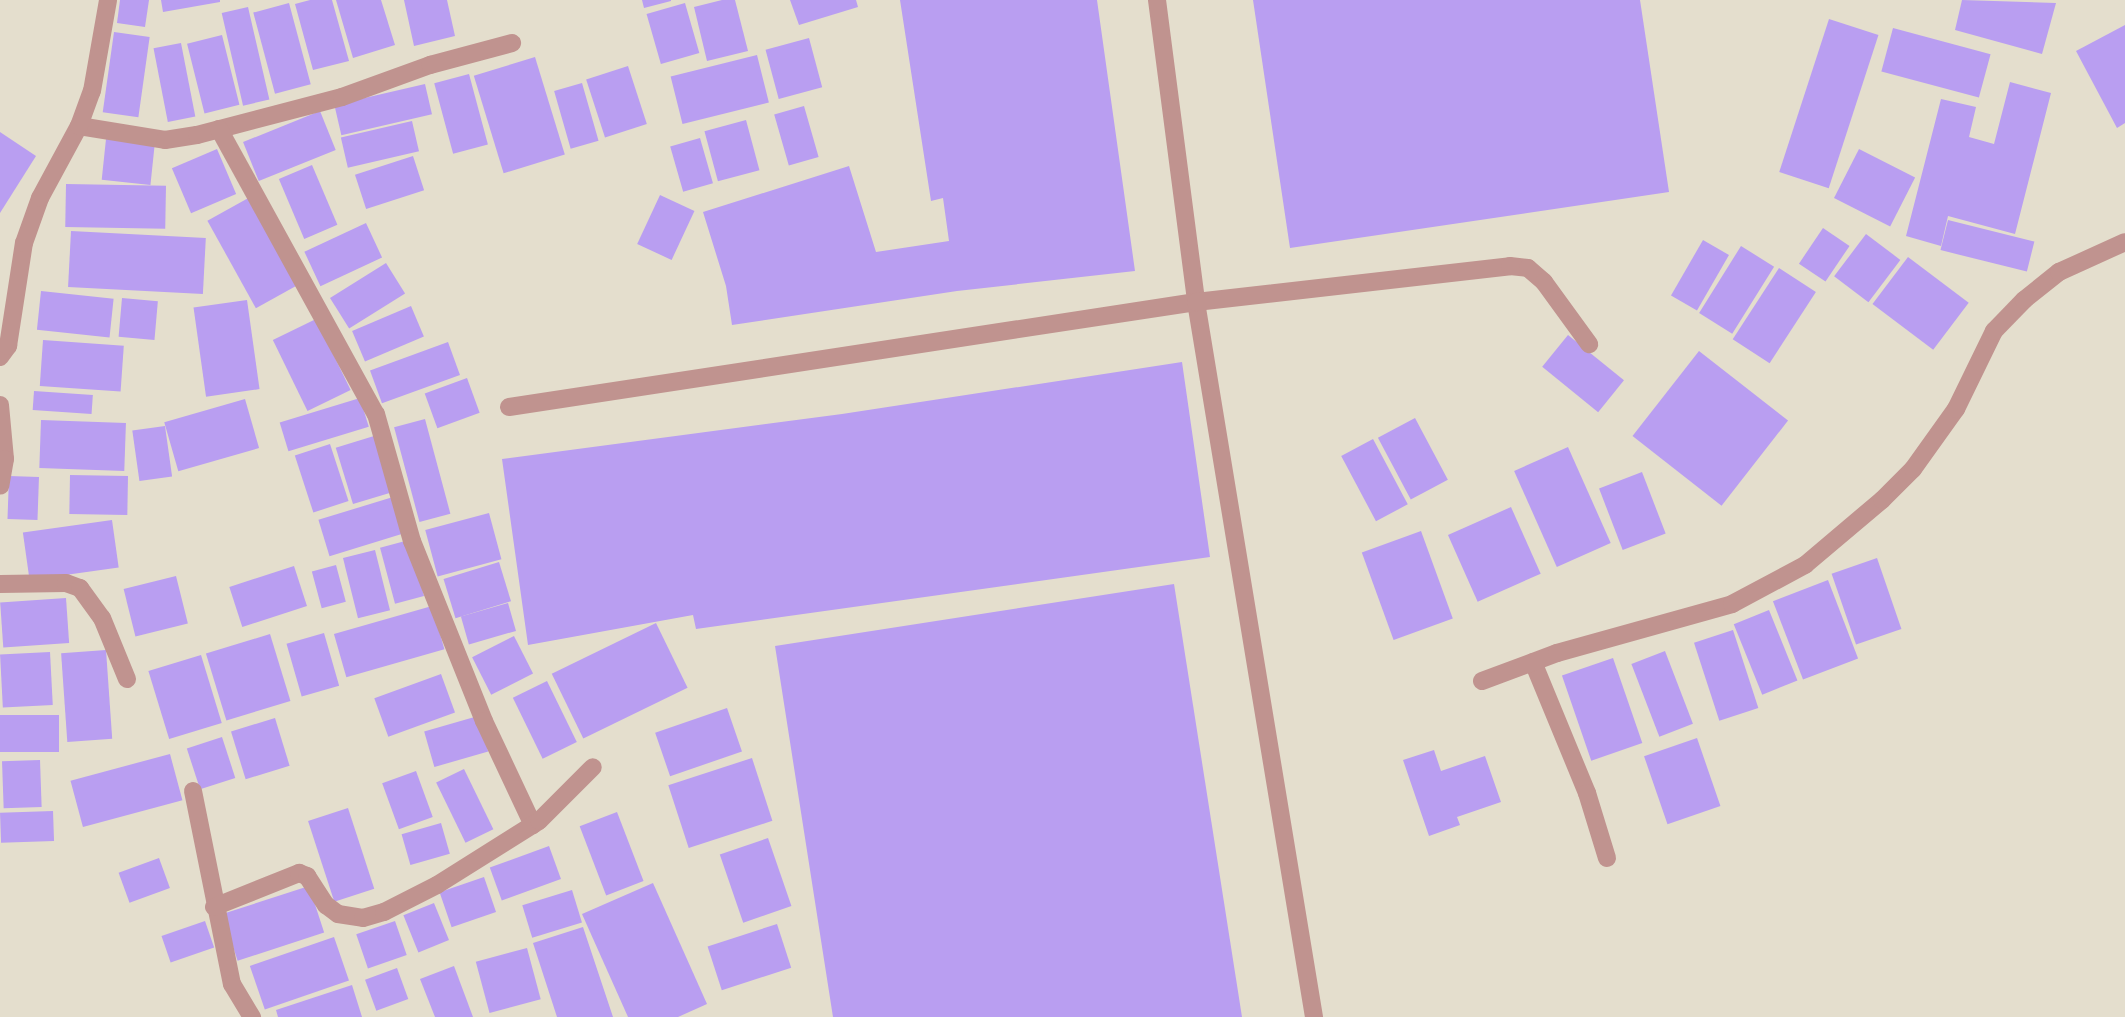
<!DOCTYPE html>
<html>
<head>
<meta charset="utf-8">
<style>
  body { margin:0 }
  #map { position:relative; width:2125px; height:1017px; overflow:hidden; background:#e4decd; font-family:"IBM Plex Serif",serif }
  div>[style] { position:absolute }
  .building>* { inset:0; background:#b99ef1; transform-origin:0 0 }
  .service>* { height:18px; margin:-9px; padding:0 9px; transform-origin:9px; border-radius:9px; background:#c0938f }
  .minor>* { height:18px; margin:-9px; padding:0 9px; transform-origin:9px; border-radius:9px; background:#c0938f }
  span { translate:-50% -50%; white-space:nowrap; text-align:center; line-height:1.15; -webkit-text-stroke:4.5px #fff; paint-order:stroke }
</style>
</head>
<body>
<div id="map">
  <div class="building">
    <i style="clip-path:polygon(120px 0,149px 0,145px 27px,117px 23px)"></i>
    <i style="clip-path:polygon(161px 0,220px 0,220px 2px,163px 12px)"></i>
    <i style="clip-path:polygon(310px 0,332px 0,349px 61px,313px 70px,295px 4px)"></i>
    <i style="clip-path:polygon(336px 0,381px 0,395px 45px,353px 58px)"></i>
    <i style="clip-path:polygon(404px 0,447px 0,455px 36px,414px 46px)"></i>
    <i style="clip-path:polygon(642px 0,671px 0,671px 1px,644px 8px)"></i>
    <i style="clip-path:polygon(722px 0,735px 0,748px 51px,707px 61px,694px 7px)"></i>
    <i style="clip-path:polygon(790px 0,856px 0,858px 7px,799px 25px)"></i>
    <i style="clip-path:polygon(900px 0,1097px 0,1135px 271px,957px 291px,732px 325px,726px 286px,703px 212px,849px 166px,876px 252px,949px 241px,943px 198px,931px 201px)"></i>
    <i style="clip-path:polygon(1253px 0,1640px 0,1669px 192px,1290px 248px)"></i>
    <i style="clip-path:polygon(1962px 0,2056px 3px,2042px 54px,1955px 30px)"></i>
    <i style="left:289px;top:3px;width:84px;height:37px;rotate:75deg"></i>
    <i style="left:685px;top:3px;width:52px;height:40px;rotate:74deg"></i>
    <i style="left:248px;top:7px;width:95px;height:27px;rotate:77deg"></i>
    <i style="left:1829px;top:19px;width:52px;height:161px;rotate:18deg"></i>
    <i style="clip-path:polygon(2125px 25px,2125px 123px,2117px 128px,2076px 51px)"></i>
    <i style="left:1893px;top:28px;width:101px;height:45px;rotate:15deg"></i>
    <i style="left:114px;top:32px;width:36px;height:81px;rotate:8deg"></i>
    <i style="left:222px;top:35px;width:72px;height:36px;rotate:76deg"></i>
    <i style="left:809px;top:38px;width:51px;height:45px;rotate:75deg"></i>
    <i style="left:181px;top:43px;width:75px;height:28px;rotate:79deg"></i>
    <i style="left:757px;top:55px;width:49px;height:89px;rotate:76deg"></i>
    <i style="left:535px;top:57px;width:102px;height:64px;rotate:73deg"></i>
    <i style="left:628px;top:66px;width:61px;height:44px;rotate:72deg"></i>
    <i style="left:469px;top:74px;width:73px;height:36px;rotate:75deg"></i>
    <i style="clip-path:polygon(2010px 82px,2051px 93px,2015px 234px,1948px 216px,1941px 246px,1906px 236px,1941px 99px,1976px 107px,1969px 137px,1994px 144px)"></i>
    <i style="left:582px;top:83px;width:60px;height:29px;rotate:74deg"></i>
    <i style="left:425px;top:84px;width:31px;height:93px;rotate:77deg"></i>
    <i style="left:804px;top:106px;width:53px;height:31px;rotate:74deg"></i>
    <i style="left:320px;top:111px;width:42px;height:83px;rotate:68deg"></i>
    <i style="left:746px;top:120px;width:52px;height:43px;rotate:75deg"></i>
    <i style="left:412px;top:121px;width:31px;height:73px;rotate:77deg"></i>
    <i style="clip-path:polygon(0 132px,36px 156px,0 213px)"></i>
    <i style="left:700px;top:138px;width:47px;height:31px;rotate:74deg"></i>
    <i style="left:106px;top:139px;width:49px;height:41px;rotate:6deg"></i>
    <i style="left:217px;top:149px;width:49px;height:49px;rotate:67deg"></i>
    <i style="left:1859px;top:149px;width:63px;height:55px;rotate:27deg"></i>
    <i style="left:413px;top:156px;width:36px;height:61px;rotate:72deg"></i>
    <i style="left:312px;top:165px;width:65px;height:36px;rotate:67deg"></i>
    <i style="left:66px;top:184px;width:100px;height:43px;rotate:1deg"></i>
    <i style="left:660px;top:195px;width:38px;height:54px;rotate:25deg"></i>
    <i style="left:252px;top:196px;width:100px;height:51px;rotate:61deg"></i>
    <i style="left:1948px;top:220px;width:89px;height:31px;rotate:14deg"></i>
    <i style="left:366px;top:223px;width:38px;height:68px;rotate:65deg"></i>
    <i style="left:1823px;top:228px;width:32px;height:43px;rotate:34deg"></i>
    <i style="left:71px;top:231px;width:135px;height:56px;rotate:3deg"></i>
    <i style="left:1866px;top:234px;width:43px;height:53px;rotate:37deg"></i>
    <i style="left:1703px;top:240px;width:30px;height:64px;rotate:30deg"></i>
    <i style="left:1741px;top:246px;width:39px;height:79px;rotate:32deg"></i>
    <i style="left:1908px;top:257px;width:76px;height:59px;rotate:37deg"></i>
    <i style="left:386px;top:263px;width:36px;height:66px;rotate:58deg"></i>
    <i style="left:1779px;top:268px;width:44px;height:85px;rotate:33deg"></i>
    <i style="left:41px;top:291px;width:73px;height:39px;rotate:6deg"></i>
    <i style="left:122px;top:298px;width:36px;height:39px;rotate:5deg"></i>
    <i style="left:247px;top:300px;width:90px;height:54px;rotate:82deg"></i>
    <i style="left:411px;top:306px;width:33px;height:64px;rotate:67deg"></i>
    <i style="left:316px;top:319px;width:79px;height:48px;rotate:64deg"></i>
    <i style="left:1568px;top:335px;width:72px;height:41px;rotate:39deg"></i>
    <i style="left:43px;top:340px;width:81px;height:46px;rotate:4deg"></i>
    <i style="left:448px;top:342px;width:35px;height:83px;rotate:70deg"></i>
    <i style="left:1699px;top:351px;width:113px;height:108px;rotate:38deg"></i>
    <i style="clip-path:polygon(1182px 362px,1210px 557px,696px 629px,693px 615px,528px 645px,502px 459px,842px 414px)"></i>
    <i style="left:467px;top:378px;width:37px;height:45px;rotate:70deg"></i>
    <i style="left:34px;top:391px;width:59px;height:19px;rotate:4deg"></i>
    <i style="left:360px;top:398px;width:30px;height:84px;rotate:73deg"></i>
    <i style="left:245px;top:399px;width:51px;height:84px;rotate:74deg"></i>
    <i style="left:1415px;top:418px;width:70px;height:42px;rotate:62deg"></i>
    <i style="left:425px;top:419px;width:98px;height:32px;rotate:75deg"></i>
    <i style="left:41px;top:420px;width:85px;height:48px;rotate:2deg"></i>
    <i style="left:165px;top:426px;width:51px;height:33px;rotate:82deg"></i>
    <i style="left:374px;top:436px;width:59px;height:40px;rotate:73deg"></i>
    <i style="left:1373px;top:439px;width:74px;height:36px;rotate:62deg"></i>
    <i style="left:330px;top:444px;width:60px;height:37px;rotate:72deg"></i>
    <i style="left:1568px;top:447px;width:105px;height:59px;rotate:66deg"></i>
    <i style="left:1642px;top:472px;width:66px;height:46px;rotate:69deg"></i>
    <i style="left:70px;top:475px;width:58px;height:39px;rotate:1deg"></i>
    <i style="left:9px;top:476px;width:30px;height:43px;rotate:2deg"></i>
    <i style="left:393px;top:497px;width:38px;height:78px;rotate:73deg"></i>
    <i style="left:1511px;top:507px;width:73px;height:69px;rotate:66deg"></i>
    <i style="left:489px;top:513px;width:48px;height:66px;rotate:75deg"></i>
    <i style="left:112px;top:520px;width:48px;height:90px;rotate:82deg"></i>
    <i style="left:1421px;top:531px;width:93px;height:63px;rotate:70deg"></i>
    <i style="left:409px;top:540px;width:58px;height:30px;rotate:75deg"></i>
    <i style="left:375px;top:550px;width:62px;height:33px;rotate:76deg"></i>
    <i style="left:1877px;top:558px;width:75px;height:48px;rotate:71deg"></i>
    <i style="left:499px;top:562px;width:41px;height:58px;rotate:73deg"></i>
    <i style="left:336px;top:565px;width:38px;height:25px;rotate:75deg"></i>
    <i style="left:294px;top:566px;width:42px;height:68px;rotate:72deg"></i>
    <i style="left:176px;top:576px;width:49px;height:54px;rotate:76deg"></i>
    <i style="left:1828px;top:580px;width:84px;height:59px;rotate:69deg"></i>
    <i style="clip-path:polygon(1174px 584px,1242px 1017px,833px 1017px,775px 646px)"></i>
    <i style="left:66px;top:598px;width:45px;height:66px;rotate:86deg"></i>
    <i style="left:508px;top:603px;width:29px;height:49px;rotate:74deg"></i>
    <i style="left:432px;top:606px;width:45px;height:102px;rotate:74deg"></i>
    <i style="left:1769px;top:610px;width:76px;height:38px;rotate:68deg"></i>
    <i style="left:656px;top:623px;width:72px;height:116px;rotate:64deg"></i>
    <i style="left:1733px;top:630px;width:82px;height:41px;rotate:72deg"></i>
    <i style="left:324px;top:633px;width:55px;height:39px;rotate:74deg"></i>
    <i style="left:270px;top:634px;width:70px;height:67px;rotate:73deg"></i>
    <i style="left:514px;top:636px;width:42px;height:47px;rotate:63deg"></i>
    <i style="left:106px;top:650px;width:89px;height:45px;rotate:86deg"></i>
    <i style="left:1665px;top:651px;width:78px;height:36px;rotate:69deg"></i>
    <i style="left:50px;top:652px;width:53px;height:50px;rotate:87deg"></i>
    <i style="left:201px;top:655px;width:71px;height:55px;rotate:73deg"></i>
    <i style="left:1613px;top:658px;width:90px;height:54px;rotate:71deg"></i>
    <i style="left:441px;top:674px;width:41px;height:71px;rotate:70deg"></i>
    <i style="left:547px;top:681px;width:68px;height:38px;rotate:64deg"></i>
    <i style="left:727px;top:708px;width:46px;height:76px;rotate:71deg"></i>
    <i style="left:59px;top:715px;width:37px;height:59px;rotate:90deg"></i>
    <i style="left:478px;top:716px;width:37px;height:56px;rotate:74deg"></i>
    <i style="left:275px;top:718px;width:50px;height:46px;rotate:73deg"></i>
    <i style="left:222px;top:737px;width:43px;height:37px;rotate:72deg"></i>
    <i style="left:1697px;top:738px;width:72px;height:56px;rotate:71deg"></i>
    <i style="clip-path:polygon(1434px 750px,1441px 771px,1485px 756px,1501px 802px,1457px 817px,1460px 825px,1429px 836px,1403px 760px)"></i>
    <i style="left:170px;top:754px;width:48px;height:103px;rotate:75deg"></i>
    <i style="left:752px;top:758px;width:66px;height:88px;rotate:72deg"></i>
    <i style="left:40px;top:760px;width:47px;height:38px;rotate:88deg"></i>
    <i style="left:464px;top:769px;width:67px;height:31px;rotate:64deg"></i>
    <i style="left:416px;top:771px;width:49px;height:36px;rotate:70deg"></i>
    <i style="left:348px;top:808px;width:85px;height:42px;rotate:72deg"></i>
    <i style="left:53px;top:811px;width:30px;height:53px;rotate:88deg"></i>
    <i style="left:617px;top:812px;width:74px;height:40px;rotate:69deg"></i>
    <i style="left:441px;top:823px;width:32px;height:41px;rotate:74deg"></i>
    <i style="left:768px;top:838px;width:72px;height:51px;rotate:71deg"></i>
    <i style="left:549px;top:846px;width:35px;height:63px;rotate:70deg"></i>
    <i style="left:159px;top:858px;width:32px;height:43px;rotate:70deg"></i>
    <i style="left:484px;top:877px;width:37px;height:47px;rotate:71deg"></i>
    <i style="clip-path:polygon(653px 883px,707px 1004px,678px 1017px,628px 1017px,582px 914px)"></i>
    <i style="left:309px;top:886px;width:49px;height:91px;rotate:72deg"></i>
    <i style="left:572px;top:890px;width:34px;height:52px;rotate:73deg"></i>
    <i style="left:434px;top:903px;width:40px;height:33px;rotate:68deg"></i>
    <i style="left:205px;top:921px;width:28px;height:46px;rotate:71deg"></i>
    <i style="left:395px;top:921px;width:36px;height:41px;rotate:71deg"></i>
    <i style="left:777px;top:924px;width:46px;height:73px;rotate:72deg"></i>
    <i style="clip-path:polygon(583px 927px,613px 1017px,557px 1017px,533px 943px)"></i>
    <i style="left:334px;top:937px;width:46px;height:89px;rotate:71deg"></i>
    <i style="left:527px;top:948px;width:53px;height:53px;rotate:75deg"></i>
    <i style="clip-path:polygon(454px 966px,473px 1017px,435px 1017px,420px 979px)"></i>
    <i style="left:397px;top:968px;width:33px;height:34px;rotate:70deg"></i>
    <i style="clip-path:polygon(352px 985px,362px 1017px,278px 1017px,276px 1010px)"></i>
  </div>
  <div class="service">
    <i style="left:1157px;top:0;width:305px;rotate:82.6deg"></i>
    <i style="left:1196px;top:302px;width:725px;rotate:80.63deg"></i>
    <i style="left:509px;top:407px;width:695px;rotate:-8.69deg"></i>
    <i style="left:1196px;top:302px;width:316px;rotate:-6.5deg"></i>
    <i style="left:1510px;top:266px;width:18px;rotate:6deg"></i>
    <i style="left:1528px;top:268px;width:21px;rotate:41deg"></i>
    <i style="left:1544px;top:282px;width:77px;rotate:54deg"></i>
  </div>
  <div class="minor">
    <i style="left:79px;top:126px;width:87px;rotate:9.2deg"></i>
    <i style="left:165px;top:140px;width:32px;rotate:-9deg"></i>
    <i style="left:197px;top:135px;width:150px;rotate:-14.7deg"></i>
    <i style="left:342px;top:97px;width:94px;rotate:-20deg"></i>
    <i style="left:430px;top:65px;width:85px;rotate:-15deg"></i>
    <i style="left:219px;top:129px;width:325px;rotate:61.2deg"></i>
    <i style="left:376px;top:414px;width:132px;rotate:74.2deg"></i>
    <i style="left:412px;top:541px;width:194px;rotate:68.2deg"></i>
    <i style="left:484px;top:721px;width:115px;rotate:64.8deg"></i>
    <i style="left:0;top:357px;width:14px;rotate:-54deg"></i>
    <i style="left:8px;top:346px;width:104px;rotate:-81.2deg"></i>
    <i style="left:24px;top:243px;width:48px;rotate:-70.4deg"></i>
    <i style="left:40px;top:198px;width:82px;rotate:-61.6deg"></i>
    <i style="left:79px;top:126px;width:37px;rotate:-70deg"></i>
    <i style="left:92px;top:91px;width:92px;rotate:-80deg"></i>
    <i style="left:0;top:405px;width:54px;rotate:84.7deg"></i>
    <i style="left:5px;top:459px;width:27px;rotate:100deg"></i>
    <i style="left:0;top:584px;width:66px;rotate:-0.9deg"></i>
    <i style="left:66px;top:583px;width:15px;rotate:20deg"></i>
    <i style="left:80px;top:588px;width:37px;rotate:54deg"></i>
    <i style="left:102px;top:618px;width:66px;rotate:67.7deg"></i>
    <i style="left:1533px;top:662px;width:142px;rotate:67.6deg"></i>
    <i style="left:1587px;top:793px;width:68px;rotate:72.9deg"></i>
    <i style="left:1482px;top:681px;width:80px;rotate:-20.5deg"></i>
    <i style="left:1557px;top:653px;width:182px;rotate:-15.6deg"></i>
    <i style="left:1732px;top:604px;width:83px;rotate:-28.1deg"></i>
    <i style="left:1805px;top:565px;width:101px;rotate:-40.2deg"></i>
    <i style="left:1882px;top:500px;width:44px;rotate:-45deg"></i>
    <i style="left:1913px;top:469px;width:74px;rotate:-54.4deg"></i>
    <i style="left:1956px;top:409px;width:87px;rotate:-64deg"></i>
    <i style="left:1994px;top:331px;width:43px;rotate:-45.9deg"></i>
    <i style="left:2024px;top:300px;width:45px;rotate:-38.7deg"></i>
    <i style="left:2059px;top:272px;width:72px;rotate:-24.4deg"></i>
    <i style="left:193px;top:791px;width:197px;rotate:78.6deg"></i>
    <i style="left:232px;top:984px;width:39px;rotate:59deg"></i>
    <i style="left:214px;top:907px;width:92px;rotate:-21.8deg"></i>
    <i style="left:299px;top:873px;width:9px;rotate:21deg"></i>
    <i style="left:307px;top:876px;width:35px;rotate:57deg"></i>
    <i style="left:326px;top:905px;width:15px;rotate:37deg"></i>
    <i style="left:338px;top:914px;width:25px;rotate:9deg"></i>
    <i style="left:363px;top:918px;width:22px;rotate:-16deg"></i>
    <i style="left:384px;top:912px;width:59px;rotate:-27deg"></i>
    <i style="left:437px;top:885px;width:120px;rotate:-32.1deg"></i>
    <i style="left:539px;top:821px;width:76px;rotate:-45deg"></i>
  </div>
</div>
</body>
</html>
